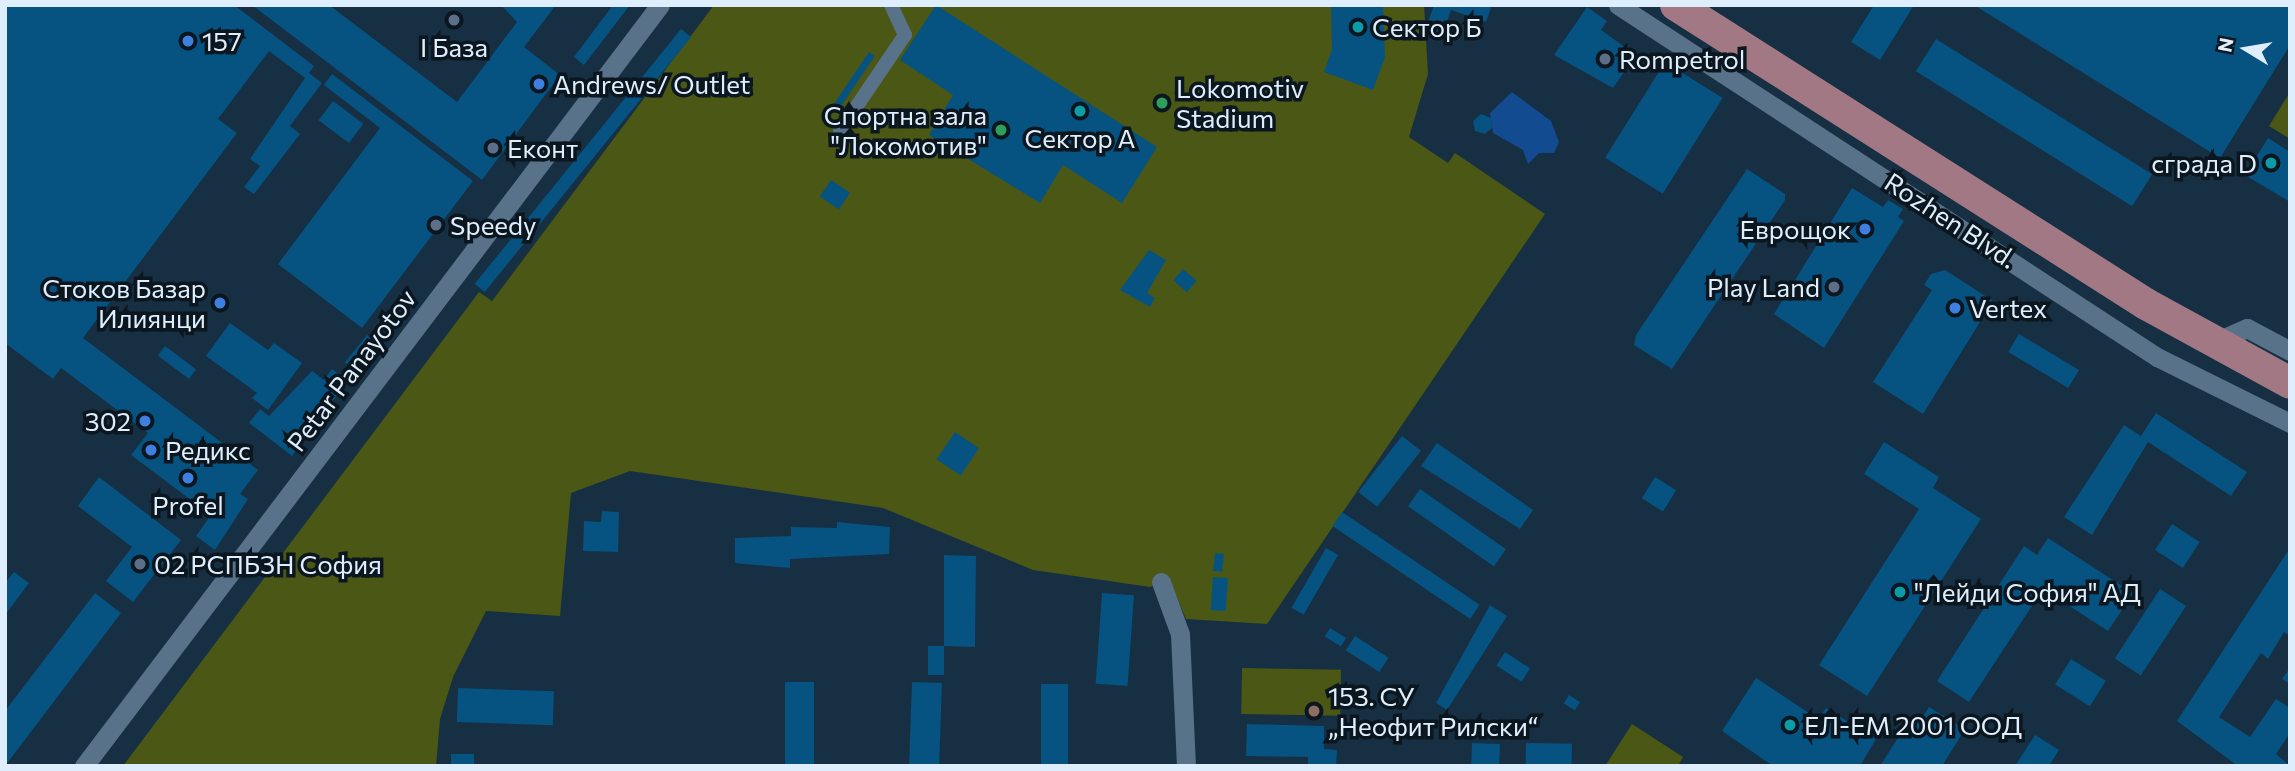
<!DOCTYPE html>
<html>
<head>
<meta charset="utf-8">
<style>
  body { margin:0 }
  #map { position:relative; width:2295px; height:771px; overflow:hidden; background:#162f43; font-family:Commissioner,sans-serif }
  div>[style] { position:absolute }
  .green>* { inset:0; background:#4b5714; transform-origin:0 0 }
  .water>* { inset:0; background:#124b90 }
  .building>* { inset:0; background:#065281; transform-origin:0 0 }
  .pedestrian>* { height:14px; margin:-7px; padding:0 7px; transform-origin:7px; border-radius:7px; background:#577289 }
  .minor>* { height:19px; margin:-9.5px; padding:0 9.5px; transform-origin:9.5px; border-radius:9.5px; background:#577289 }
  .primary>* { height:32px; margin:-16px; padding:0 16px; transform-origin:16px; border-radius:16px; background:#a27884 }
  .dots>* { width:19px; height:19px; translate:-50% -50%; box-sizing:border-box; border:4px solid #0b161f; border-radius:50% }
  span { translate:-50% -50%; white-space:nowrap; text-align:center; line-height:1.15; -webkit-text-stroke:7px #0b161f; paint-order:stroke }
  .poi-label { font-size:26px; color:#dfeefc }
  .left { translate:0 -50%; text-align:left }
  .right { translate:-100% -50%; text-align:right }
  .street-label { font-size:26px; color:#dfeefc }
  .frame { position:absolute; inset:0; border:7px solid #dfeefc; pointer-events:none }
  .north { position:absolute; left:2211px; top:14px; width:70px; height:70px; -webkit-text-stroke:5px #0b161f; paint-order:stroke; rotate:281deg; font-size:19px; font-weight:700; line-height:28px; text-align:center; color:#dfeefc }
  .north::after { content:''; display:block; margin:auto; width:24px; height:32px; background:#dfeefc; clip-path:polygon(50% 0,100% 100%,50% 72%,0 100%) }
</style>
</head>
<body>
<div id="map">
  <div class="green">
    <i style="clip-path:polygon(714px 5px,1424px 5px,1428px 74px,1409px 137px,1448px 163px,1455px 153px,1545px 214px,1267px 624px,1186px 619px,1169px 579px,1150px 587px,1033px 570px,883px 508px,630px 471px,571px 493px,560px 616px,486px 611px,453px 677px,440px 719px,436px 766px,123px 766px,479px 292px,492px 301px)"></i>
    <i style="clip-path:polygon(2290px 92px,2290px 139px,2269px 126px)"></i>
    <i style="left:1242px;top:668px;width:99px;height:46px;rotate:1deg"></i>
    <i style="clip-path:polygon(1632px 724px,1683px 757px,1678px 766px,1605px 766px)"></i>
  </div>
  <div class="water">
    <i style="clip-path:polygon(1512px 92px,1551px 121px,1559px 142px,1554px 153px,1539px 153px,1528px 164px,1523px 150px,1493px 133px,1490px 113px)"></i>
  </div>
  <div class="building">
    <i style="clip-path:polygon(5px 5px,234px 5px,314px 66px,309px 73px,322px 83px,290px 126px,300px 134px,254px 194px,244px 187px,260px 166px,250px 159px,305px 78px,269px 51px,218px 119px,237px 133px,83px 338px,258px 470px,240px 494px,248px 499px,215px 550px,196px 536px,211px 515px,131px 455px,148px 433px,61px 368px,53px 379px,5px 343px)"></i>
    <i style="clip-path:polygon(252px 5px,329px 5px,457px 102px,517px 22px,501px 5px,556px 5px,524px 47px,560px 75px,482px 180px)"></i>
    <i style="clip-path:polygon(613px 5px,630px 5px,584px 65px,574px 57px)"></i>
    <i style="clip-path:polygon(936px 5px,1157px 147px,1122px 203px,1063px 165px,1040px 203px,929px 135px,953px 95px,900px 60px)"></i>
    <i style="clip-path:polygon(1331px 5px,1383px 5px,1385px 57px,1373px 90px,1324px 72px,1332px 49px)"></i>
    <i style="clip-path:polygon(1434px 5px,1492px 5px,1486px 22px,1451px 10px,1441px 38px,1426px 28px)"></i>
    <i style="clip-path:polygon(1874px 5px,1914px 5px,1880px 60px,1851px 42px)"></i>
    <i style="clip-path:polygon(1974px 5px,2290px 5px,2290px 45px,2220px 158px)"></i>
    <i style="clip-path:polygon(1587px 7px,1607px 21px,1601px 30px,1636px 55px,1613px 88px,1554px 55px)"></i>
    <i style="left:681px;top:29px;width:13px;height:328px;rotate:39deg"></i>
    <i style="left:1936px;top:39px;width:255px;height:38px;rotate:32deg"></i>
    <i style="left:869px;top:52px;width:7px;height:61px;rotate:34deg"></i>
    <i style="left:1665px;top:62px;width:68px;height:113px;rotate:32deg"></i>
    <i style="clip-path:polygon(332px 74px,473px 181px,362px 328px,278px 264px,380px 128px,324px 85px)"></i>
    <i style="left:333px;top:101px;width:38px;height:24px;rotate:37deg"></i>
    <i style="clip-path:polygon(1481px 114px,1491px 118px,1492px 128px,1485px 134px,1475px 131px,1473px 121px)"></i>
    <i style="clip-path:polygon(2268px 138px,2290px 152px,2290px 202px,2245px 175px)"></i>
    <i style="clip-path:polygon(1747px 169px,1785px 194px,1785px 200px,1672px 369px,1634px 345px,1636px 335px)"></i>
    <i style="left:831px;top:180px;width:23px;height:20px;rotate:34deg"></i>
    <i style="clip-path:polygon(1852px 188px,1883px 207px,1888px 200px,1903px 209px,1898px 217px,1904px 221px,1824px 348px,1774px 314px)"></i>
    <i style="clip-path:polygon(1149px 250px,1166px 260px,1147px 293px,1155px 298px,1150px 307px,1120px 290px)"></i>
    <i style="left:1183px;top:269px;width:18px;height:15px;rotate:41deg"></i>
    <i style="clip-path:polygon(1945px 270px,1993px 301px,1923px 414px,1873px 382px,1932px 290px,1924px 285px,1931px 274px)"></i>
    <i style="clip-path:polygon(230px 323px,268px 350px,274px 343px,302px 363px,268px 410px,252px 398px,257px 393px,206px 356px)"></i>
    <i style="left:2019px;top:334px;width:70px;height:21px;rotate:31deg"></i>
    <i style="left:367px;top:335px;width:14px;height:35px;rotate:39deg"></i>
    <i style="left:165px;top:346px;width:39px;height:12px;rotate:37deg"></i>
    <i style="clip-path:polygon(332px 369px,348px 381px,292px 456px,249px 423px,260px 409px,269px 416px,312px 371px,324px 380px)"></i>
    <i style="clip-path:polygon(2156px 413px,2247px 472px,2231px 496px,2148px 442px,2092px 535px,2064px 517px,2124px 425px,2141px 436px)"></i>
    <i style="left:955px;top:432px;width:29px;height:33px;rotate:34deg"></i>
    <i style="left:1402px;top:436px;width:24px;height:71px;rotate:38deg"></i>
    <i style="clip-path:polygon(1884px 442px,1939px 477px,1933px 488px,1981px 519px,1867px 696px,1819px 665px,1919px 509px,1864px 474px)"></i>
    <i style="clip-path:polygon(1437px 443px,1533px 510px,1520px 529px,1421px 466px)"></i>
    <i style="clip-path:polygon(99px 477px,181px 540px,133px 602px,106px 581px,132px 547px,78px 506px)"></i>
    <i style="left:1655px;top:477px;width:25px;height:25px;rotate:32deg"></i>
    <i style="left:1420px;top:489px;width:105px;height:21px;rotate:35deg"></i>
    <i style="clip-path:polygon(602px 511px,619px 512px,618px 552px,583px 551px,584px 521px,601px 522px)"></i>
    <i style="left:1342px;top:512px;width:166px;height:17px;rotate:34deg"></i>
    <i style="clip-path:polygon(837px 522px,890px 527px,889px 554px,790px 559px,790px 568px,735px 563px,735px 538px,791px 536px,791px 527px,837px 528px)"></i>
    <i style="left:2172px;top:524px;width:33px;height:31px;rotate:33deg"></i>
    <i style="clip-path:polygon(2048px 538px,2133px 593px,2108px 631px,2043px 589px,1969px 702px,1937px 681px,2024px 546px,2037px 555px)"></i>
    <i style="left:1326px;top:548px;width:14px;height:69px;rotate:30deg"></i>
    <i style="clip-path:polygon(2290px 548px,2290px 636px,2284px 632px,2268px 659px,2261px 653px,2219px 717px,2250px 737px,2276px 699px,2290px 708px,2290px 733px,2276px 754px,2290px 766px,2238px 766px,2177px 721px)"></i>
    <i style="left:1215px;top:553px;width:9px;height:18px;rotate:6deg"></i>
    <i style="clip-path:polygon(944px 555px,976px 556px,975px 647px,944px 646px,944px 675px,928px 675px,928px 646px,944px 646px)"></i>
    <i style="clip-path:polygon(14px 572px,29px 583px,5px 615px,5px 583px)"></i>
    <i style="left:1213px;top:577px;width:15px;height:33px;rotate:4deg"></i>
    <i style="left:2160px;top:589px;width:31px;height:83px;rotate:33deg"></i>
    <i style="clip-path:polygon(95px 593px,121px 613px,5px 766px,5px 711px)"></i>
    <i style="left:1102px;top:593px;width:32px;height:91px;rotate:4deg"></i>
    <i style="clip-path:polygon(1490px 605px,1507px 616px,1447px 710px,1436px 703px)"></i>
    <i style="left:1330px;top:628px;width:19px;height:10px;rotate:32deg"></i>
    <i style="left:1355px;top:636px;width:40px;height:17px;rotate:33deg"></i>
    <i style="left:1505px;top:652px;width:30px;height:16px;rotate:33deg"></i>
    <i style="left:2071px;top:659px;width:41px;height:30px;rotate:32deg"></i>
    <i style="clip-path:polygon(2290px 668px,2290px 684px,2282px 679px)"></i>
    <i style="clip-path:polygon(1756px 678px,1818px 719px,1826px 708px,1876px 739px,1860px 766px,1773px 766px,1722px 731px)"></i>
    <i style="left:785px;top:682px;width:29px;height:84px"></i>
    <i style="left:912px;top:682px;width:30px;height:84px;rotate:2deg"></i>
    <i style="left:1041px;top:684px;width:27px;height:82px"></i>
    <i style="left:458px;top:688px;width:96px;height:34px;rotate:2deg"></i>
    <i style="left:1569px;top:695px;width:13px;height:10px;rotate:32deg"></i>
    <i style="clip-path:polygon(1929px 707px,1965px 729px,1942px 766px,1880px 766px,1912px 716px,1920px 721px)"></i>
    <i style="clip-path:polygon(1247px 724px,1324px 726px,1324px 749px,1337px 750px,1336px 766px,1308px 766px,1308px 757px,1246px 756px)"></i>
    <i style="clip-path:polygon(2035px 735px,2059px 750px,2049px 766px,2015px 766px)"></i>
    <i style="left:1472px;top:743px;width:28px;height:23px;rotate:2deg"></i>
    <i style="left:1526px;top:743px;width:46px;height:23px;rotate:1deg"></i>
    <i style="left:451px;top:754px;width:23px;height:12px"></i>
  </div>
  <div class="pedestrian">
    <i style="left:840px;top:131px;width:116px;rotate:-55.9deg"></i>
    <i style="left:905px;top:35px;width:33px;rotate:-115deg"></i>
  </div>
  <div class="minor">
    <i style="left:1618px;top:5px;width:644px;rotate:33.15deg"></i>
    <i style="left:2157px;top:357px;width:148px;rotate:26.4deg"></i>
    <i style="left:2213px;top:343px;width:37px;rotate:-24deg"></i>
    <i style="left:2247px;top:328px;width:49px;rotate:28.1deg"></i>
    <i style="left:1161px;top:582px;width:55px;rotate:69.9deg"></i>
    <i style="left:1180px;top:634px;width:132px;rotate:87.4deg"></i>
    <i style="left:84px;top:766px;width:954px;rotate:-52.88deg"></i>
  </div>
  <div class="primary">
    <i style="left:1676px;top:5px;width:557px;rotate:32.46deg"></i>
    <i style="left:2146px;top:304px;width:164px;rotate:28.7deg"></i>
  </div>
  <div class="dots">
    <i style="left:454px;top:20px;background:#5c6f8a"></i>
    <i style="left:1358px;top:27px;background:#0f9aa8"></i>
    <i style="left:188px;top:41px;background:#3f7fe0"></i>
    <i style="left:1605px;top:59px;background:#5c6f8a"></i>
    <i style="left:539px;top:84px;background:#3f7fe0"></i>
    <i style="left:1162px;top:103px;background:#2e9e5b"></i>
    <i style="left:1080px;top:111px;background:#0f9aa8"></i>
    <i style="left:1001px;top:130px;background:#2e9e5b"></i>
    <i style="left:493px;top:148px;background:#5c6f8a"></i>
    <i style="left:2271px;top:163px;background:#0f9aa8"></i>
    <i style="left:436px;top:225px;background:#5c6f8a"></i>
    <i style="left:1865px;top:229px;background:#3f7fe0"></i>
    <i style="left:1834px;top:287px;background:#5c6f8a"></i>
    <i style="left:220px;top:303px;background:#3f7fe0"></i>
    <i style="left:1955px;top:308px;background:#3f7fe0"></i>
    <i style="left:145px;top:421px;background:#3f7fe0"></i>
    <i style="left:151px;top:450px;background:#3f7fe0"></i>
    <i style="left:188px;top:478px;background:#3f7fe0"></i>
    <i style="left:140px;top:564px;background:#5c6f8a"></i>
    <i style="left:1900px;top:592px;background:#0f9aa8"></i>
    <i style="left:1314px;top:711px;background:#8d6e63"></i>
    <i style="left:1790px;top:725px;background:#0f9aa8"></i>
  </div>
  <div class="poi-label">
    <span class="left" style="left:1372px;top:27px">Сектор Б</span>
    <span class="left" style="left:202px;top:41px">157</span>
    <span style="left:454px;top:47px">I База</span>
    <span class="left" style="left:1619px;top:59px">Rompetrol</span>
    <span class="left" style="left:553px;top:84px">Andrews/ Outlet</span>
    <span class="left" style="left:1176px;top:103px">Lokomotiv<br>Stadium</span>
    <span class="right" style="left:987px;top:130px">Спортна зала<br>"Локомотив"</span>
    <span style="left:1080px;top:138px">Сектор А</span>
    <span class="left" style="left:507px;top:148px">Еконт</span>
    <span class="right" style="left:2257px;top:163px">сграда D</span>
    <span class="left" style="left:450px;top:225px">Speedy</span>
    <span class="right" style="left:1851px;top:229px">Еврощок</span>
    <span class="right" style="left:1820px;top:287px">Play Land</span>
    <span class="right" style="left:206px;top:303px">Стоков Базар<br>Илиянци</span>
    <span class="left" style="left:1969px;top:308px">Vertex</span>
    <span class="right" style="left:131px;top:421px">302</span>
    <span class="left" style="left:165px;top:450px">Редикс</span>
    <span style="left:188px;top:505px">Profel</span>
    <span class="left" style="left:154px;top:564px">02 РСПБЗН София</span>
    <span class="left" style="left:1914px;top:592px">"Лейди София" АД</span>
    <span class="left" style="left:1328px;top:711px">153. СУ<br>„Неофит Рилски“</span>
    <span class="left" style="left:1804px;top:725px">ЕЛ-ЕМ 2001 ООД</span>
  </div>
  <div class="street-label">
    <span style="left:1951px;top:220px;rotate:33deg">Rozhen Blvd.</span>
    <span style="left:351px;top:370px;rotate:-53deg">Petar Panayotov</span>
  </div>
  <div class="frame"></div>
  <div class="north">N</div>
</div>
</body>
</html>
